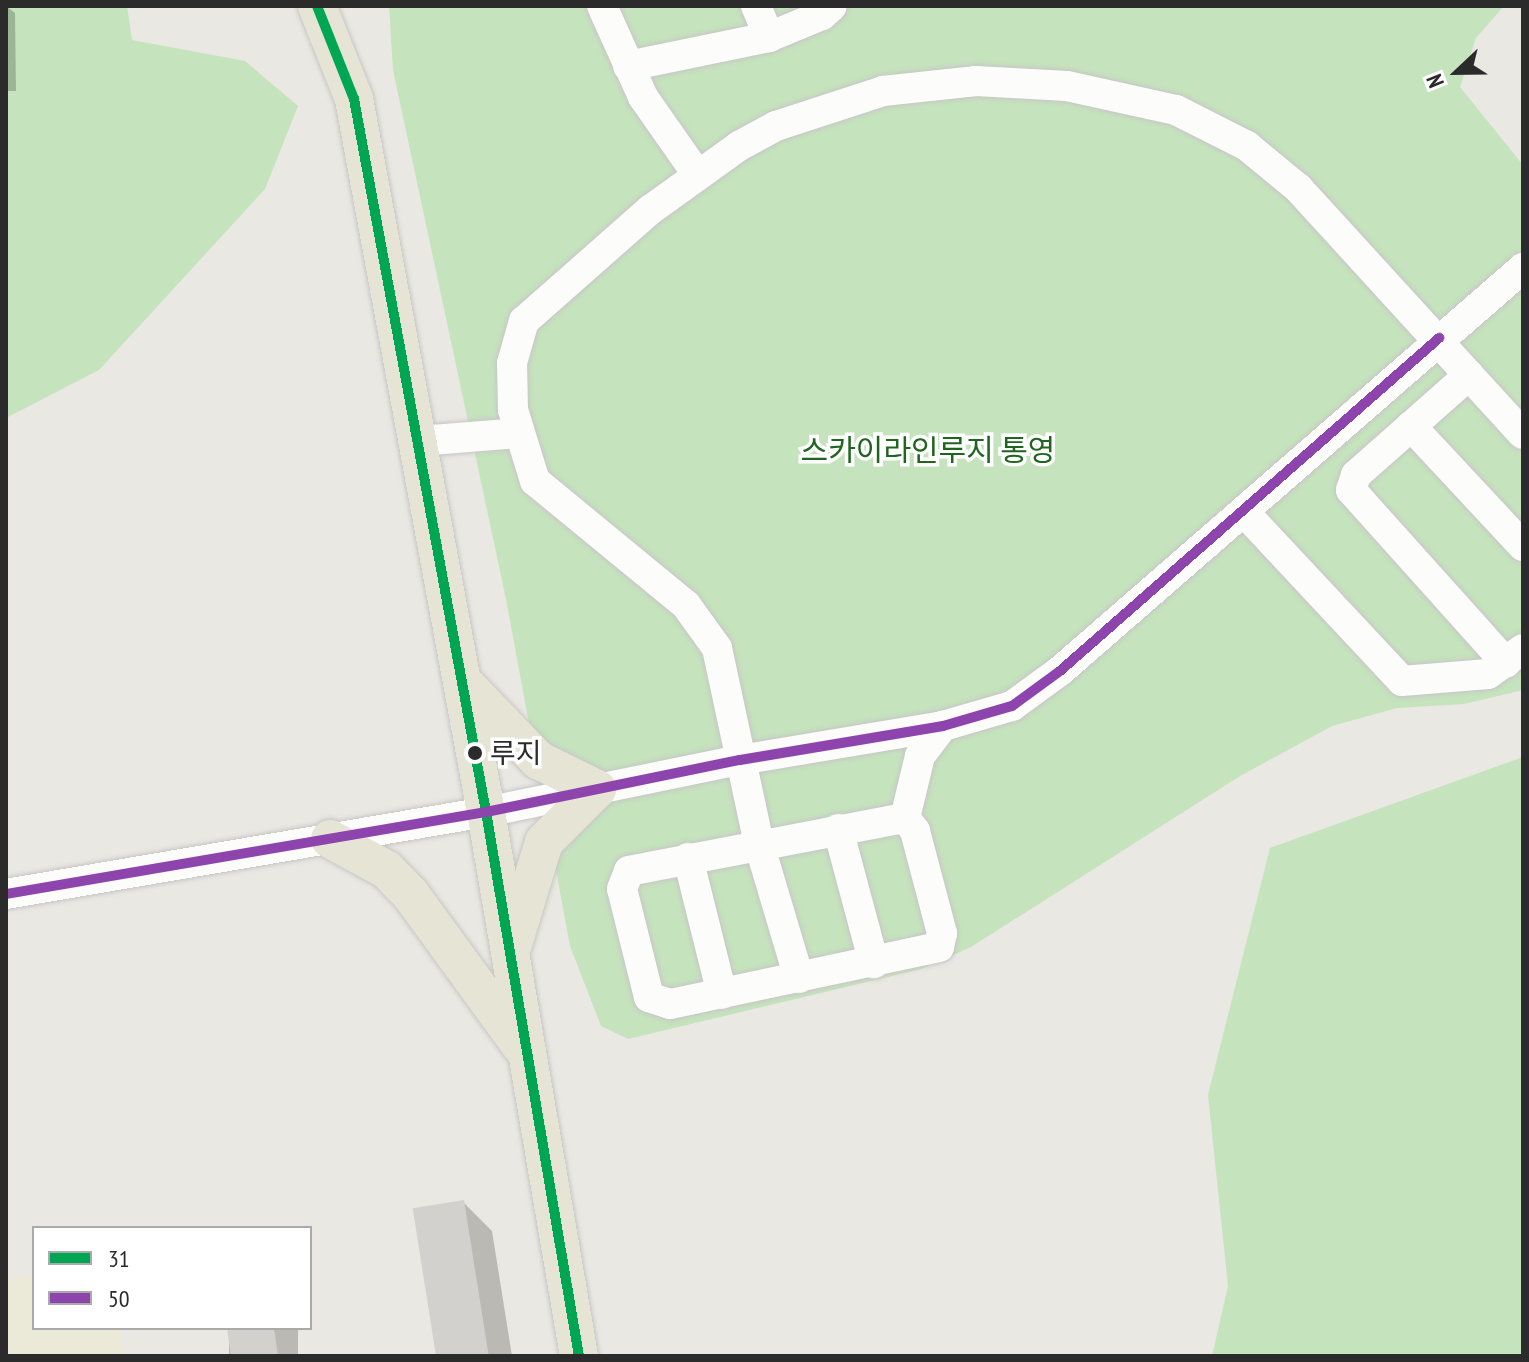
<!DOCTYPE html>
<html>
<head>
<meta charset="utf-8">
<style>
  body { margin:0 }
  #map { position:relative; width:1529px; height:1362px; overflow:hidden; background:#e9e8e2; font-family:"PT Sans Narrow","Noto Sans KR",sans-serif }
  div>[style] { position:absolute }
  .education>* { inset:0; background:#ebe9d8 }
  .green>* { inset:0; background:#c5e3bd }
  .shadow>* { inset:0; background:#0003; transform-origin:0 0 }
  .building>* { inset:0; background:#d2d1cd; transform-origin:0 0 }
  .roads { filter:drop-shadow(0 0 2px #c7c6c6) drop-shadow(0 0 2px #c7c6c6) }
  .minor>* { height:30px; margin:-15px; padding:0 15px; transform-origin:15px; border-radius:15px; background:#fcfcfb }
  .major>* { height:38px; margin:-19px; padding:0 19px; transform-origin:19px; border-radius:19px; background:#e6e5d5 }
  .bus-1>* { height:10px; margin:-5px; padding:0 5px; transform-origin:5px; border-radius:5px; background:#00a651 }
  .bus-2>* { height:10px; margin:-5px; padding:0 5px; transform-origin:5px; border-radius:5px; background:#8e44ad }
  .dots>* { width:22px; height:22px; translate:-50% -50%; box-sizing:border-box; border:4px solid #fff; border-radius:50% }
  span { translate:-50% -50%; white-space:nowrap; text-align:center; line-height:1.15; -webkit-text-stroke:7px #fff; paint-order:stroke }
  .bus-label { font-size:28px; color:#2b2b2b }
  .left { translate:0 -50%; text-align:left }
  .park-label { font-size:30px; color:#20651f }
  .frame { position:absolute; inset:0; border:8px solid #2b2b2b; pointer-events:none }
  .legend { position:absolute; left:32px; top:1226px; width:280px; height:104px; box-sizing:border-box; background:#fff; border:2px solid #aaa; margin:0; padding:10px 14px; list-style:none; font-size:24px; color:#2b2b2b }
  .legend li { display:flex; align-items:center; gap:16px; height:40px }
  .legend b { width:40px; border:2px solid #aaa }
  .north { position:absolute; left:1417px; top:32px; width:80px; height:80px; -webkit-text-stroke:6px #fff; paint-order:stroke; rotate:248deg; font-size:22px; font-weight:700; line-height:32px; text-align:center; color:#2b2b2b }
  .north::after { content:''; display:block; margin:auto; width:28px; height:36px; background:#2b2b2b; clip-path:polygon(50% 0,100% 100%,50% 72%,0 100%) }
</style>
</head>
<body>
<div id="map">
  <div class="education">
    <div style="clip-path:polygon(34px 1274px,34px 1328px,120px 1328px,125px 1356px,6px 1356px,6px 1279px)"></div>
  </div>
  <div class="green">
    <div style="clip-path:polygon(6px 6px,127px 6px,132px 40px,245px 61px,298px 106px,265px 189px,99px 370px,6px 418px)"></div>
    <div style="clip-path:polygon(389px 6px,1504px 6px,1476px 38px,1460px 87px,1523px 165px,1523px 690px,1464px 704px,1397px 708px,1332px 726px,1240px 776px,971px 947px,921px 969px,628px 1039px,601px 1026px,570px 946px,506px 599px,393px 70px)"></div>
    <div style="clip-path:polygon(1523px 757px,1523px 1356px,1212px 1356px,1228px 1286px,1208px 1095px,1270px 848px)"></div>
  </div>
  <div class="shadow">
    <div style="clip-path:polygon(6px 6px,15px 13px,16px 91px,6px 91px)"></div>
    <div style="clip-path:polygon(463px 1202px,492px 1231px,512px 1356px,439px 1356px)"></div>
    <div style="left:229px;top:1328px;width:69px;height:28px"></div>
  </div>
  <div class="building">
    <div style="left:464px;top:1200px;width:158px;height:52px;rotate:81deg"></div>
    <div style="clip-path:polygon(227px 1328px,274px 1328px,278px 1356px,231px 1356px)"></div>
  </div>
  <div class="roads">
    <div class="minor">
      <div style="left:602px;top:6px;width:100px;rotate:65.7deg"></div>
      <div style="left:643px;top:97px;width:94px;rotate:55deg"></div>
      <div style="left:756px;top:6px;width:34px;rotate:67deg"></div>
      <div style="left:628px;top:66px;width:144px;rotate:-11.6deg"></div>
      <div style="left:769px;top:37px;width:57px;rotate:-22.5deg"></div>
      <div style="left:822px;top:15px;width:13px;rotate:-42deg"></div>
      <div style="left:1469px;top:375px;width:151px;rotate:138.5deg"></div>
      <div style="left:1356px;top:475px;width:16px;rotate:108deg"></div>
      <div style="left:1351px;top:490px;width:232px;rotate:48.1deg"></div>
      <div style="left:1411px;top:426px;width:164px;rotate:47deg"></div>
      <div style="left:418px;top:441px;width:101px;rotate:-4.5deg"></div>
      <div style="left:1244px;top:512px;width:231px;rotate:46.9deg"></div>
      <div style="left:1402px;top:681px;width:86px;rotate:-4.7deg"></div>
      <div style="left:1488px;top:674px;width:43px;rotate:-35.5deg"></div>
      <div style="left:905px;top:818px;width:16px;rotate:52deg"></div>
      <div style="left:915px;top:831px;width:106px;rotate:75.2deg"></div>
      <div style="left:942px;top:933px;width:14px;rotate:102deg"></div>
      <div style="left:939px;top:947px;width:275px;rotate:168deg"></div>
      <div style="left:670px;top:1004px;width:22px;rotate:-162deg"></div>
      <div style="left:649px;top:997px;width:111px;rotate:-104deg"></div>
      <div style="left:622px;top:889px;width:19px;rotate:-69deg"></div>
      <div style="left:629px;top:871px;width:281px;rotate:-10.9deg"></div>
      <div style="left:905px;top:818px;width:64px;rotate:-76.4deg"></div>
      <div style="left:920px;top:756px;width:38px;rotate:-53deg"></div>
      <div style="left:838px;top:829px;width:139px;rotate:75deg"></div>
      <div style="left:688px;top:858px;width:140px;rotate:76deg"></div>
      <div style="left:6px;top:894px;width:487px;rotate:-9.7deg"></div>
      <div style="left:486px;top:812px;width:259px;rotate:-11.6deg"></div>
      <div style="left:740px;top:760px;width:206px;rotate:-9.5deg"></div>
      <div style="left:943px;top:726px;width:72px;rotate:-16.2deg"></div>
      <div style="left:1012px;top:706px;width:59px;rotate:-36.1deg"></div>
      <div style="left:1060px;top:671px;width:614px;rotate:-41.04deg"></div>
      <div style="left:799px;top:978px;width:140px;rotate:-106.6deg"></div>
      <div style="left:759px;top:844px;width:200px;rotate:-102.1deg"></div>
      <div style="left:717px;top:648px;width:53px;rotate:-125.8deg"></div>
      <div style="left:686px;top:605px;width:195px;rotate:-140.6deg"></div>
      <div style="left:535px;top:481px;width:74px;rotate:-107.2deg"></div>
      <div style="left:513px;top:410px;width:47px;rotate:-91.2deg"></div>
      <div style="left:512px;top:363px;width:44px;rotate:-74.1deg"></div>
      <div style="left:524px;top:321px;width:168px;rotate:-41.4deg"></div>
      <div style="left:650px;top:210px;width:110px;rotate:-35.7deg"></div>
      <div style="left:739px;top:146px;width:42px;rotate:-28.4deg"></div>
      <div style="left:776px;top:126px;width:113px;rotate:-18.1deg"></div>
      <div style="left:883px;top:91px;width:94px;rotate:-6.1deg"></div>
      <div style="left:976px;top:81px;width:91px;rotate:3.1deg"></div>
      <div style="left:1067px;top:86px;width:112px;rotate:12.4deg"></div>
      <div style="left:1176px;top:110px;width:80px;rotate:26.9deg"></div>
      <div style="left:1247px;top:146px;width:66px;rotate:39.5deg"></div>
      <div style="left:1298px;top:188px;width:333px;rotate:47.6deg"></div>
    </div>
    <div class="major">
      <div style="left:317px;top:6px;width:100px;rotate:68.3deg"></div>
      <div style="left:354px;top:99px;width:725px;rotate:79.51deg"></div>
      <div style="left:486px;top:812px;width:552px;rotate:80.3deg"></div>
      <div style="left:462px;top:681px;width:110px;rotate:46.1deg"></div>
      <div style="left:538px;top:760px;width:66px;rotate:26.2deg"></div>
      <div style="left:597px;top:789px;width:75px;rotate:135deg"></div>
      <div style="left:544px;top:842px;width:107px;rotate:106.9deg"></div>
      <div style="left:330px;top:839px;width:65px;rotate:28.5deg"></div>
      <div style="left:387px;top:870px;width:35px;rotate:46deg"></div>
      <div style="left:411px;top:895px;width:187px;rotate:53.9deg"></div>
    </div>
  </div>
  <div class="bus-1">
    <div style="left:317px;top:6px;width:100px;rotate:68.3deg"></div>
    <div style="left:354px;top:99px;width:725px;rotate:79.51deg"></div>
    <div style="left:486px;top:812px;width:552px;rotate:80.3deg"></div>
  </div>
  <div class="bus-2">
    <div style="left:6px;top:894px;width:487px;rotate:-9.7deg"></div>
    <div style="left:486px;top:812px;width:259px;rotate:-11.6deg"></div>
    <div style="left:740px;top:760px;width:206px;rotate:-9.5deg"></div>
    <div style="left:943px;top:726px;width:72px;rotate:-16.2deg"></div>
    <div style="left:1012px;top:706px;width:59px;rotate:-36.1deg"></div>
    <div style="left:1060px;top:671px;width:505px;rotate:-41.3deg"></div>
  </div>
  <div class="dots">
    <div style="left:475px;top:753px;background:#2b2b2b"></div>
  </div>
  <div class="bus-label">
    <span class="left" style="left:490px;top:753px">루지</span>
  </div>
  <div class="park-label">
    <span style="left:928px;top:450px">스카이라인루지 통영</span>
  </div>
  <div class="frame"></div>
  <ul class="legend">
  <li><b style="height:10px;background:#00a651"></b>31</li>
  <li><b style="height:10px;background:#8e44ad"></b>50</li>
  </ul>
  <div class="north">N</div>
</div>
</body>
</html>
